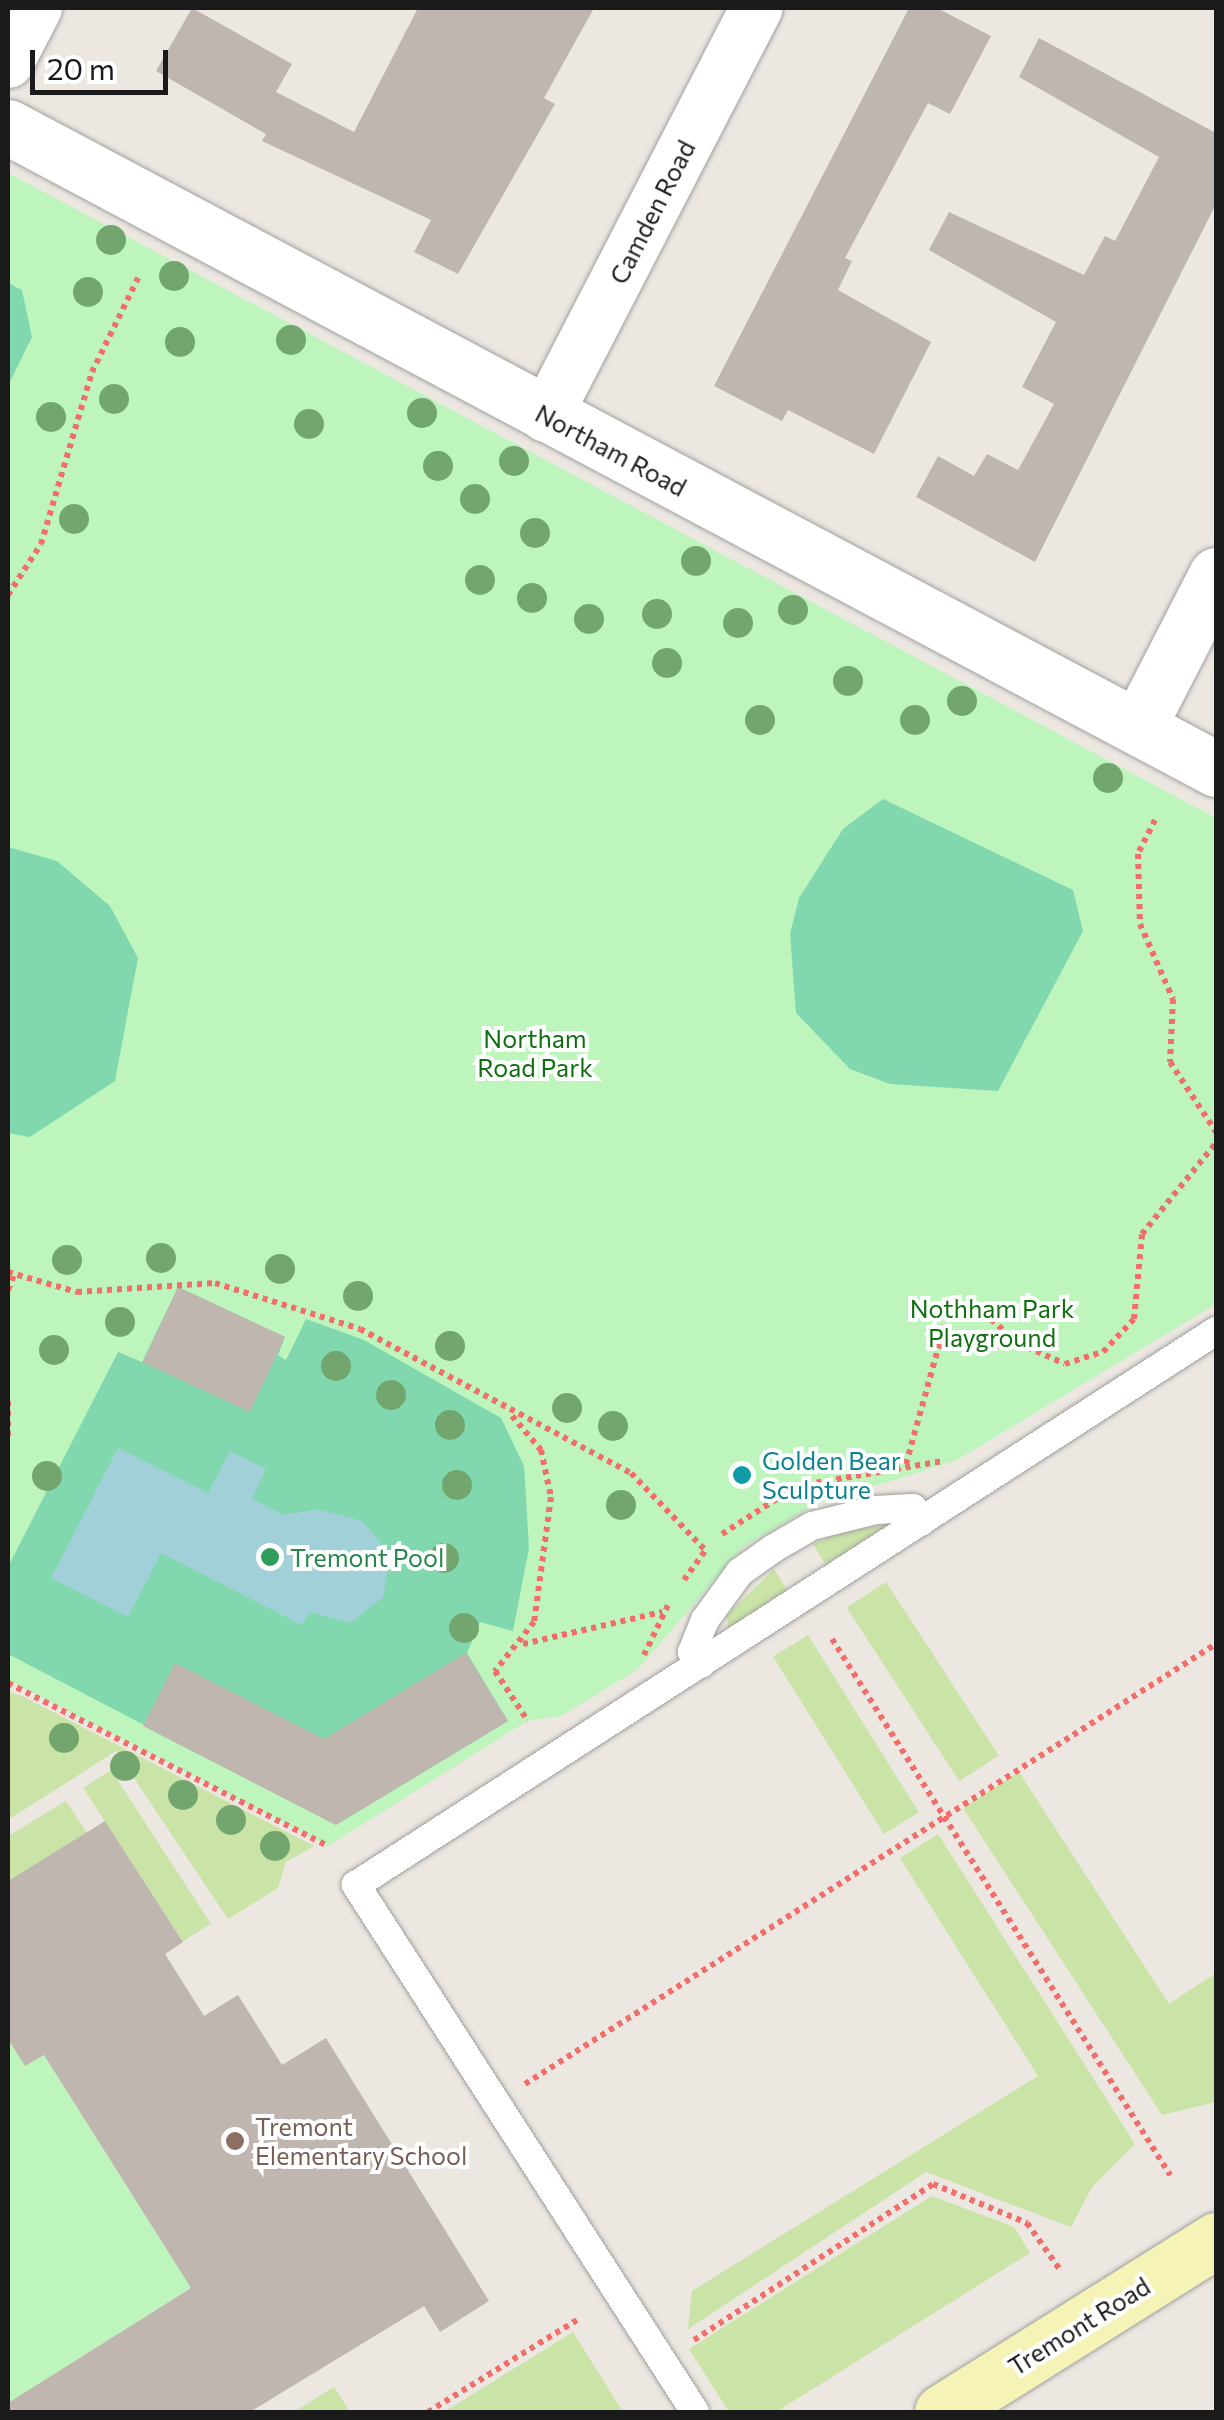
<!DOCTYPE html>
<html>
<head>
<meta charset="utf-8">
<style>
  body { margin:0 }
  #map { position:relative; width:1224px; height:2420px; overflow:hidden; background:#ece7e0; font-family:Commissioner,sans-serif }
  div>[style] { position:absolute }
  .grass>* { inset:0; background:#cae4a7; transform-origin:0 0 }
  .park>* { inset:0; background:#bdf5bd }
  .pitch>* { inset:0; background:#81d8af }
  .water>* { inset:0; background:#a2d0d8 }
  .building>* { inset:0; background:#c0b6b0; transform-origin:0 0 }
  .path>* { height:6px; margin-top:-3px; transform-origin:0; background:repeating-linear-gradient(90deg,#f26e6b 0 5px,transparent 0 10px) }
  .roads { filter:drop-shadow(0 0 2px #a1a1a1) drop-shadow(0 0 2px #a1a1a1) }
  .service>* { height:28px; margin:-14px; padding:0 14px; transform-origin:14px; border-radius:14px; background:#fff }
  .minor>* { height:52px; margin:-26px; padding:0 26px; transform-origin:26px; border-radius:26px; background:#fff }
  .tertiary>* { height:55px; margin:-27.5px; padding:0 27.5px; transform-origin:27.5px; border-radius:27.5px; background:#fff }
  .secondary>* { height:55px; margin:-27.5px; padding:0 27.5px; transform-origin:27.5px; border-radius:27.5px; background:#f5f3b5 }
  .trees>* { width:30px; height:30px; margin:-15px; border-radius:50%; background:#73a66e }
  .dots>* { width:28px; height:28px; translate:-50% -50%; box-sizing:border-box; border:5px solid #fff; border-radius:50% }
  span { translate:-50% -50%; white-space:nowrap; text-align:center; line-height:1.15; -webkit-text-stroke:8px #fff; paint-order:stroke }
  .street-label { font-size:25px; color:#1a1a1a }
  .park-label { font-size:25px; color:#107011 }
  .culture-label { font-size:25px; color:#0d838f }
  .left { translate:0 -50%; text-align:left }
  .leisure-label { font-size:25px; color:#27864d }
  .education-label { font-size:25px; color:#785e54 }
  .frame { position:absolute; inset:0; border:10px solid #1a1a1a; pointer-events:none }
  .scale { position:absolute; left:30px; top:50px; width:138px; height:45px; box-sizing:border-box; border:5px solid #1a1a1a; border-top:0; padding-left:12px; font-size:30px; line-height:35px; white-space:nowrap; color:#1a1a1a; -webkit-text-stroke:8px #fff; paint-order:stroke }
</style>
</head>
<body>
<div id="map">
  <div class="grass">
    <div style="clip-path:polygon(887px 1525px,826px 1565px,813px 1544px,841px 1532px)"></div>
    <div style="clip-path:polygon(774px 1569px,787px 1590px,728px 1629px,727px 1615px)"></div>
    <div style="left:886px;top:1582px;width:207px;height:47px;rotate:57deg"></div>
    <div style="left:808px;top:1635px;width:209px;height:41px;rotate:58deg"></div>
    <div style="clip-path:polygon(8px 1691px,24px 1697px,314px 1846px,286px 1862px,278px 1888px,228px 1919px,116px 1751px,8px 1820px)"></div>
    <div style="left:111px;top:1770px;width:183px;height:33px;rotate:57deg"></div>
    <div style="clip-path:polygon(1019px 1772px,1169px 2004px,1216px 1973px,1216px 2102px,1162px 2115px,963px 1808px)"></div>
    <div style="clip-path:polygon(66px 1801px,87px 1833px,8px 1881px,8px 1836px)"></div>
    <div style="clip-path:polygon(938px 1834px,1135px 2144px,1092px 2187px,1071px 2227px,926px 2172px,688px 2329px,692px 2291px,1038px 2076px,900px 1858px)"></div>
    <div style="clip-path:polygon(932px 2196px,1014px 2227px,1030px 2253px,776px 2412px,729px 2412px,689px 2349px)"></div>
    <div style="clip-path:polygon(573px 2332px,623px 2412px,444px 2412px)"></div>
    <div style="clip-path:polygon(334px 2387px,350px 2412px,294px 2412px)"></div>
  </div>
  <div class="park">
    <div style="clip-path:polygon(8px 173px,1216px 818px,1216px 1304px,957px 1460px,815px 1505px,744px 1546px,638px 1669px,561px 1716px,527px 1721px,328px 1846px,8px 1680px)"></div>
    <div style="clip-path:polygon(8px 2039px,25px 2066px,44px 2055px,172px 2258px,208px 2277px,8px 2403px)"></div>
  </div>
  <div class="pitch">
    <div style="clip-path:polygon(8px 283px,22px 290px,32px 337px,8px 386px)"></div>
    <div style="clip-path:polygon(883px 799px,1073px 890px,1083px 931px,998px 1091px,890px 1084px,850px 1069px,796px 1013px,790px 934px,799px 898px,843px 829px)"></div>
    <div style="clip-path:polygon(8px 847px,57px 861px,110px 906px,138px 958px,115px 1081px,30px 1137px,8px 1133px)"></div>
    <div style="clip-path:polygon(178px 1287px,285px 1337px,278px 1355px,286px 1360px,306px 1319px,364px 1340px,501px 1418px,524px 1466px,529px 1548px,513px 1631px,480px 1622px,467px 1653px,508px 1721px,336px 1825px,8px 1654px,8px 1567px,118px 1352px,142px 1362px)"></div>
  </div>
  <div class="water">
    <div style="clip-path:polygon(118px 1448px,208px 1493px,230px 1451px,266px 1469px,252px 1499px,284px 1515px,318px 1509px,362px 1521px,390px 1554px,383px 1597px,350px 1623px,310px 1612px,302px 1625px,161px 1553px,128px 1617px,51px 1578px)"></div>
  </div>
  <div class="building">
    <div style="clip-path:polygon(192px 8px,292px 64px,276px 92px,354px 132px,418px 8px,594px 8px,544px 98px,555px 104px,458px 274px,414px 252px,431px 220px,262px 141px,266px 134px,156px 71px)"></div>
    <div style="clip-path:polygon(909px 8px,937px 8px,991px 36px,950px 114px,928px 103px,845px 258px,852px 261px,838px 290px,931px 342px,874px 454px,788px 410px,782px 421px,714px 386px)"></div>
    <div style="clip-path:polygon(1039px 38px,1216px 133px,1216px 204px,1035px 562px,916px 497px,938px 456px,974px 476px,987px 454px,1018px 470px,1054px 404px,1022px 387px,1056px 322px,929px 250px,949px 212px,1084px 275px,1105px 236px,1115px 241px,1159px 157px,1019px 77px)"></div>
    <div style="left:178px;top:1287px;width:118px;height:83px;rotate:25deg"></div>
    <div style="clip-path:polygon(466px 1653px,508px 1721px,336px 1825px,143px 1726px,175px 1663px,324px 1739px)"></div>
    <div style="clip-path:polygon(105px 1821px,183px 1942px,165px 1954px,204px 2016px,238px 1995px,282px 2065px,326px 2038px,489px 2301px,440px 2332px,424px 2306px,250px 2412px,8px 2412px,8px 2403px,191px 2288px,44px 2055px,25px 2066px,8px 2039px,8px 1881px)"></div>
  </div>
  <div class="path">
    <div style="left:8px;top:595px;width:61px;rotate:-57.1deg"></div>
    <div style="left:41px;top:544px;width:179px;rotate:-73.5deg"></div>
    <div style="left:92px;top:372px;width:105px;rotate:-63.9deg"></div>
    <div style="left:1155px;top:820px;width:38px;rotate:117deg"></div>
    <div style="left:1138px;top:854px;width:70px;rotate:88.4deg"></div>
    <div style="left:1140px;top:924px;width:82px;rotate:66.3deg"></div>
    <div style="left:1173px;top:999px;width:63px;rotate:92.7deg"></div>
    <div style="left:1170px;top:1062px;width:84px;rotate:56.7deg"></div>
    <div style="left:8px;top:1272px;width:72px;rotate:16.2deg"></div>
    <div style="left:77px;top:1292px;width:138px;rotate:-3.7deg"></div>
    <div style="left:215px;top:1283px;width:152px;rotate:17.6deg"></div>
    <div style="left:360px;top:1329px;width:307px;rotate:28deg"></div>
    <div style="left:631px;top:1473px;width:107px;rotate:46.1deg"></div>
    <div style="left:8px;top:1290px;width:16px;rotate:-68deg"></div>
    <div style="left:8px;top:1401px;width:39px;rotate:90deg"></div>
    <div style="left:512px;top:1416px;width:45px;rotate:49.5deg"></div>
    <div style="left:541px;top:1450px;width:48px;rotate:78deg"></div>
    <div style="left:551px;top:1497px;width:126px;rotate:97.7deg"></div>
    <div style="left:534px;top:1622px;width:63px;rotate:128.5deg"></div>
    <div style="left:495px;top:1671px;width:60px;rotate:56.6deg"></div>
    <div style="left:906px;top:1464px;width:161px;rotate:-74.5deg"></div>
    <div style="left:949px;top:1309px;width:27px;rotate:-6deg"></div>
    <div style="left:976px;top:1306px;width:56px;rotate:41.4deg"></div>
    <div style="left:1018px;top:1343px;width:51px;rotate:24.1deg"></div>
    <div style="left:1065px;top:1364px;width:40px;rotate:-18deg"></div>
    <div style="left:1103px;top:1352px;width:45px;rotate:-46.8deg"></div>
    <div style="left:1134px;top:1319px;width:85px;rotate:-84.6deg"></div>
    <div style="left:1142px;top:1234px;width:117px;rotate:-50.9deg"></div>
    <div style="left:722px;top:1534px;width:89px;rotate:-32.6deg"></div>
    <div style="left:797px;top:1486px;width:148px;rotate:-9.7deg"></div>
    <div style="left:684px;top:1580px;width:37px;rotate:-54deg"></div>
    <div style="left:832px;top:1639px;width:634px;rotate:57.76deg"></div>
    <div style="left:523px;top:1644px;width:143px;rotate:-13deg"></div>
    <div style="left:644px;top:1655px;width:58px;rotate:-64.3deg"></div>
    <div style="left:8px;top:1683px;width:359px;rotate:27deg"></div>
    <div style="left:525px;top:2084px;width:819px;rotate:-32.49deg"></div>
    <div style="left:694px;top:2340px;width:285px;rotate:-33.1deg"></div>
    <div style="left:933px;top:2184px;width:102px;rotate:22.5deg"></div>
    <div style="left:1027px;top:2223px;width:59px;rotate:54.7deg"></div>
    <div style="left:428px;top:2412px;width:175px;rotate:-31.7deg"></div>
  </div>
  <div class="roads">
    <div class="service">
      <div style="left:701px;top:1664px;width:15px;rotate:-127deg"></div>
      <div style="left:692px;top:1652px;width:35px;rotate:-68deg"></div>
      <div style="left:705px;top:1620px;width:59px;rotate:-53.9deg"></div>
      <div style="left:740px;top:1572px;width:42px;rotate:-35.2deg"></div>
      <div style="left:774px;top:1548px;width:44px;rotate:-30.1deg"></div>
      <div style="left:812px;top:1526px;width:66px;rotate:-14deg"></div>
      <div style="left:876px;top:1510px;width:37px;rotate:-3deg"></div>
      <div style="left:913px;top:1508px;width:16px;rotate:60deg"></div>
      <div style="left:695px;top:2412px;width:627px;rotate:-122.75deg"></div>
      <div style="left:356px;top:1885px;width:1023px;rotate:-32.79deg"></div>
    </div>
    <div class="minor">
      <div style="left:8px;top:62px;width:61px;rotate:-62.6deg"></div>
      <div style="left:546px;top:416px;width:459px;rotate:-62.7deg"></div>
    </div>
    <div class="tertiary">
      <div style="left:8px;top:127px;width:1368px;rotate:27.99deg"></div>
      <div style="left:1138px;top:727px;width:171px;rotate:-62.8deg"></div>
    </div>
    <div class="secondary">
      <div style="left:942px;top:2412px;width:324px;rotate:-32.1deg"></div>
    </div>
  </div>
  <div class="trees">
    <div style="left:111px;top:240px"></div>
    <div style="left:174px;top:276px"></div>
    <div style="left:88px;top:292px"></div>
    <div style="left:291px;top:340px"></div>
    <div style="left:180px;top:342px"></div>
    <div style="left:114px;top:399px"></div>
    <div style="left:422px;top:413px"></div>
    <div style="left:51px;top:417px"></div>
    <div style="left:309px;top:424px"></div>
    <div style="left:514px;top:461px"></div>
    <div style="left:438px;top:466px"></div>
    <div style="left:475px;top:499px"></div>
    <div style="left:74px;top:519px"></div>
    <div style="left:535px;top:533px"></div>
    <div style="left:696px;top:561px"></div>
    <div style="left:480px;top:580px"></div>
    <div style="left:532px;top:598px"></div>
    <div style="left:793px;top:610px"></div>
    <div style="left:657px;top:614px"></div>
    <div style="left:589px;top:619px"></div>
    <div style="left:738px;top:623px"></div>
    <div style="left:667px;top:663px"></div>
    <div style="left:848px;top:681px"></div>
    <div style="left:962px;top:701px"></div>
    <div style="left:760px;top:720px"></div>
    <div style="left:915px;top:720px"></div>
    <div style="left:1108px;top:778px"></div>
    <div style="left:161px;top:1258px"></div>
    <div style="left:67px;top:1260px"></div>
    <div style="left:280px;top:1269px"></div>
    <div style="left:358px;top:1296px"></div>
    <div style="left:120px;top:1322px"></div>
    <div style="left:450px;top:1346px"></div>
    <div style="left:54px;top:1350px"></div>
    <div style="left:336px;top:1366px"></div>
    <div style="left:391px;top:1395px"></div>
    <div style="left:567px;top:1408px"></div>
    <div style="left:450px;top:1425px"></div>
    <div style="left:613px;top:1426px"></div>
    <div style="left:47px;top:1476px"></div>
    <div style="left:457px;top:1485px"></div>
    <div style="left:621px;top:1505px"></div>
    <div style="left:444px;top:1558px"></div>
    <div style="left:464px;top:1628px"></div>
    <div style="left:64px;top:1738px"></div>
    <div style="left:125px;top:1766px"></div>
    <div style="left:183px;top:1795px"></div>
    <div style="left:231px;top:1820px"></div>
    <div style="left:275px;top:1846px"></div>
  </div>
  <div class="dots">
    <div style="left:742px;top:1475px;background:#0f9aa8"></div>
    <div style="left:270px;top:1557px;background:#2e9e5b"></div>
    <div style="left:235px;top:2141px;background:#8d6e63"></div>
  </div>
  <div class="street-label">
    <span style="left:652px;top:212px;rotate:-63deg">Camden Road</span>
    <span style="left:611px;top:450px;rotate:28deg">Northam Road</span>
    <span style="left:1079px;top:2326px;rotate:-32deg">Tremont Road</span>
  </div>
  <div class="park-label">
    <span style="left:535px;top:1053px">Northam<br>Road Park</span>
    <span style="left:992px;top:1323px">Nothham Park<br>Playground</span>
  </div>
  <div class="culture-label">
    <span class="left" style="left:762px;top:1475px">Golden Bear<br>Sculpture</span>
  </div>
  <div class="leisure-label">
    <span class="left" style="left:290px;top:1557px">Tremont Pool</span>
  </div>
  <div class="education-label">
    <span class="left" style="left:255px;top:2141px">Tremont<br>Elementary School</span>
  </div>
  <div class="frame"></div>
  <div class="scale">20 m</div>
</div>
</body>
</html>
